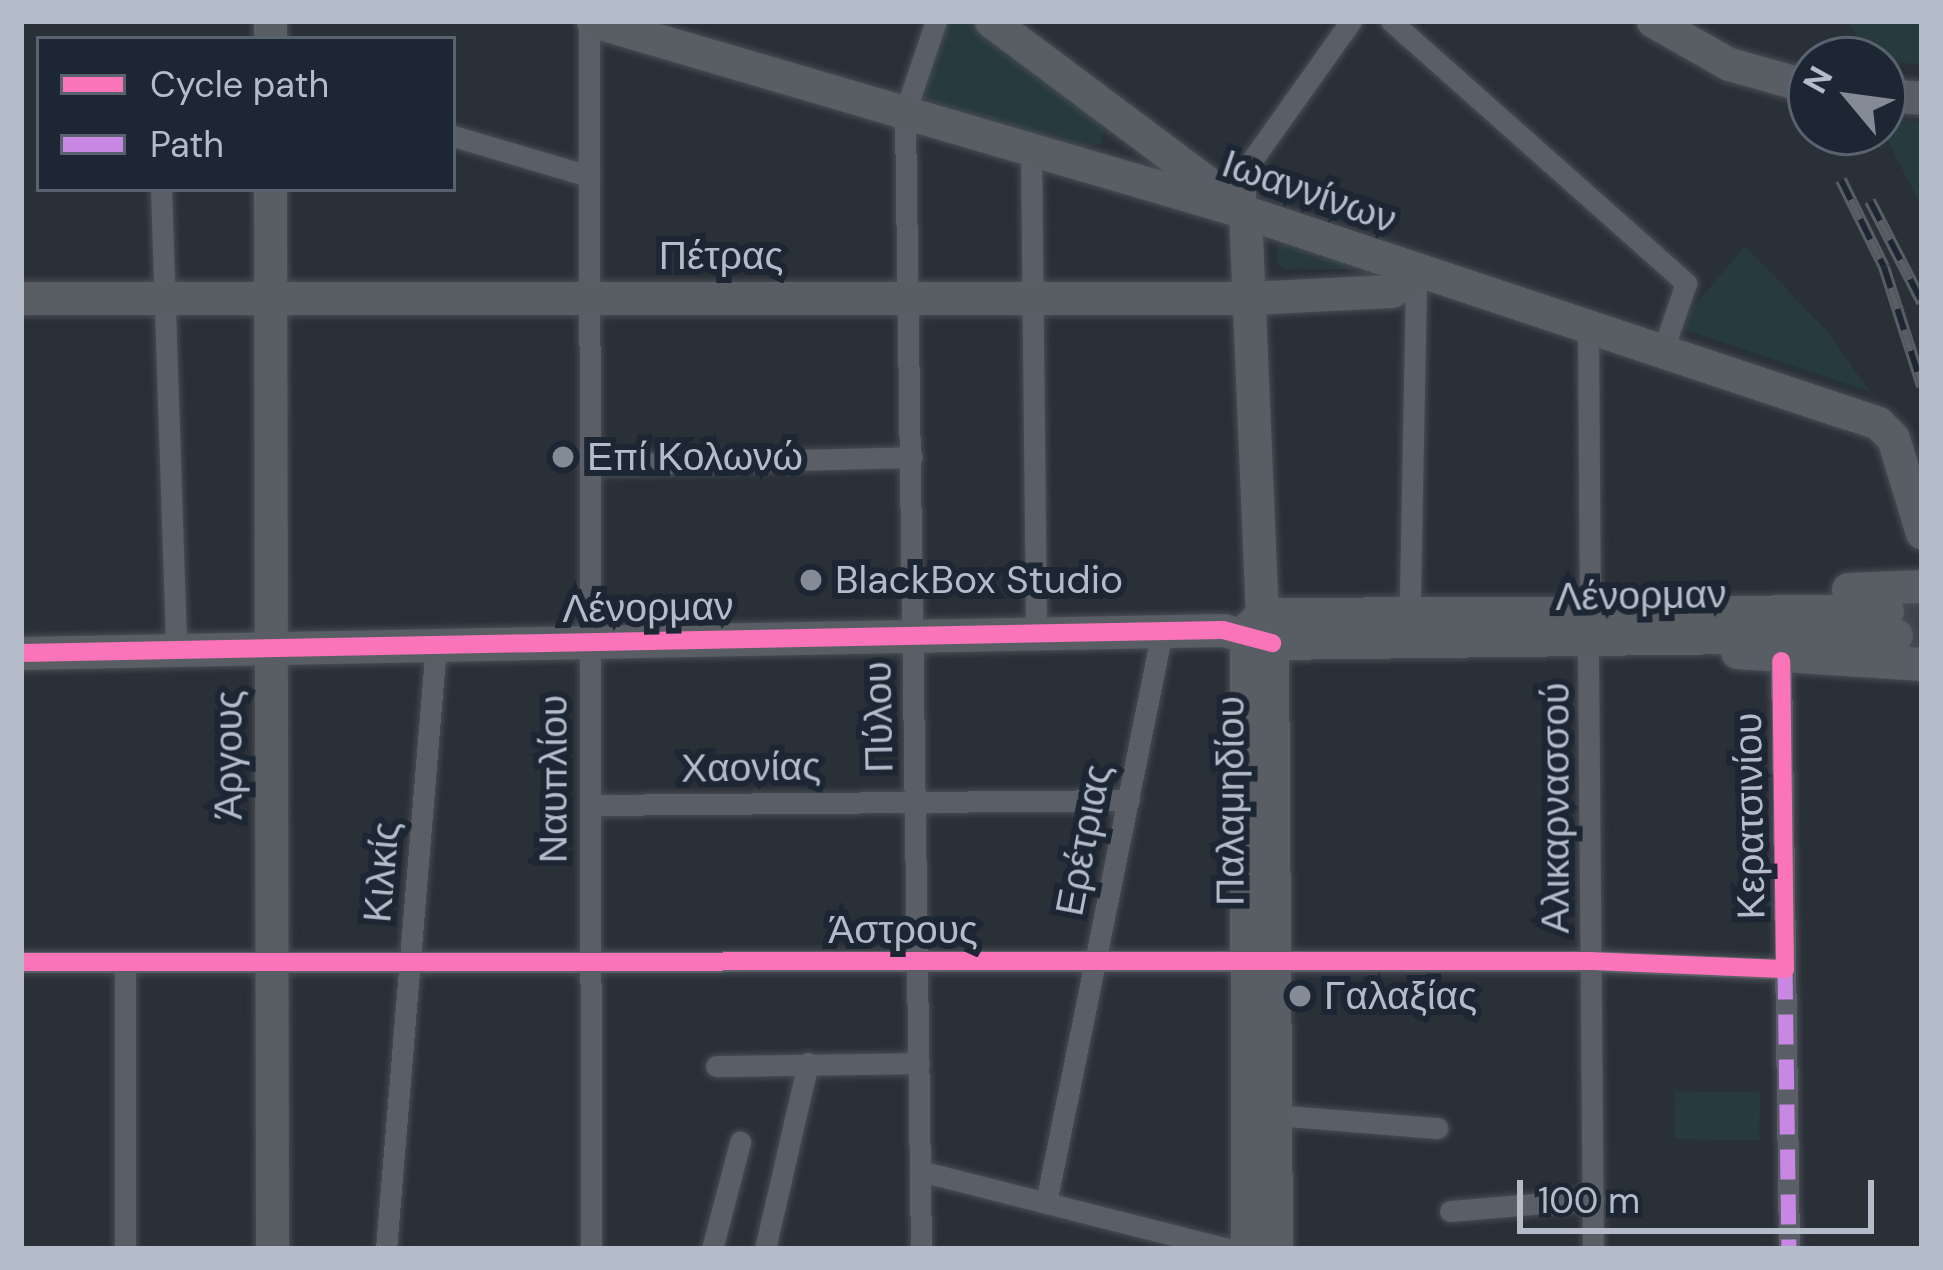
<!DOCTYPE html>
<html>
<head>
<meta charset="utf-8">
<style>
  body { margin:0 }
  #map { position:relative; width:1943px; height:1270px; overflow:hidden; background:#2a3038; font-family:"DM Sans",sans-serif }
  div>[style] { position:absolute }
  .green>* { inset:0; background:#273a3e; transform-origin:0 0 }
  .secondary-tunnel>* { height:33px; margin-top:-16.5px; transform-origin:0; background:repeating-linear-gradient(90deg,#3f454e 0 33px,transparent 0 49px) }
  .roads { filter:drop-shadow(0 0 3px #484c53) drop-shadow(0 0 3px #484c53) }
  .street>* { height:21px; margin:-10.5px; padding:0 10.5px; transform-origin:10.5px; border-radius:10.5px; background:#5a5e66 }
  .secondary>* { height:33px; margin:-16.5px; padding:0 16.5px; transform-origin:16.5px; border-radius:16.5px; background:#595d64 }
  .rail>* { height:12px; margin-top:-6px; transform-origin:0; background:repeating-linear-gradient(90deg,#1d2633 0 22px,#595d64 0 44px); box-sizing:border-box; border-block:3px solid #595d64 }
  .quiet>* { height:15px; margin-top:-7.5px; transform-origin:0; background:repeating-linear-gradient(90deg,#c787e3 0 30px,transparent 0 45px) }
  .cycleway>* { height:18px; margin:-9px; padding:0 9px; transform-origin:9px; border-radius:9px; background:#fb73b8 }
  .dots>* { width:33px; height:33px; translate:-50% -50%; box-sizing:border-box; border:6px solid #1d2633; border-radius:50% }
  span { translate:-50% -50%; white-space:nowrap; text-align:center; line-height:1.15; -webkit-text-stroke:12px #1d2633; paint-order:stroke }
  .street-label { font-size:39px; color:#b4bcc9 }
  .poi-label { font-size:39px; color:#b4bcc9 }
  .left { translate:0 -50%; text-align:left }
  .frame { position:absolute; inset:0; border:24px solid #b4bcc9; pointer-events:none }
  .legend { position:absolute; left:36px; top:36px; width:420px; height:156px; box-sizing:border-box; background:#1d2633; border:3px solid #59626f; margin:0; padding:15px 21px; list-style:none; font-size:36px; color:#b4bcc9 }
  .legend li { display:flex; align-items:center; gap:24px; height:60px }
  .legend b { width:60px; border:3px solid #59626f }
  .north { position:absolute; left:1787px; top:36px; width:120px; height:120px; box-sizing:border-box; background:#1d2633; border:3px solid #59626f; border-radius:50%; rotate:299deg; font-size:33px; font-weight:700; line-height:48px; text-align:center; color:#b4bcc9 }
  .north::after { content:''; display:block; margin:auto; width:42px; height:54px; background:#848b96; clip-path:polygon(50% 0,100% 100%,50% 72%,0 100%) }
  .scale { position:absolute; left:1517px; top:1180px; width:357px; height:54px; box-sizing:border-box; border:6px solid #b4bcc9; border-top:0; padding-left:15px; font-size:36px; line-height:42px; white-space:nowrap; color:#b4bcc9; -webkit-text-stroke:9px #1d2633; paint-order:stroke }
</style>
</head>
<body>
<div id="map">
  <div class="green">
    <div style="clip-path:polygon(947px 21px,970px 21px,1105px 120px,1102px 143px,1085px 147px,918px 101px)"></div>
    <div style="clip-path:polygon(1847px 21px,1922px 21px,1922px 65px,1874px 60px)"></div>
    <div style="clip-path:polygon(1883px 118px,1922px 122px,1922px 207px,1883px 132px)"></div>
    <div style="clip-path:polygon(1284px 243px,1358px 267px,1357px 269px,1285px 269px,1277px 263px,1277px 245px)"></div>
    <div style="clip-path:polygon(1745px 246px,1828px 332px,1870px 392px,1685px 330px,1694px 306px)"></div>
    <div style="left:1675px;top:1091px;width:85px;height:48px;rotate:1deg"></div>
  </div>
  <div class="secondary-tunnel">
    <div style="left:1887px;top:611px;width:35px"></div>
    <div style="left:1896px;top:635px;width:26px"></div>
  </div>
  <div class="roads">
    <div class="street">
      <div style="left:589px;top:21px;width:1228px;rotate:89.91deg"></div>
      <div style="left:1391px;top:21px;width:395px;rotate:41.6deg"></div>
      <div style="left:1686px;top:283px;width:77px;rotate:108.9deg"></div>
      <div style="left:453px;top:136px;width:142px;rotate:16.4deg"></div>
      <div style="left:1031px;top:149px;width:485px;rotate:89.4deg"></div>
      <div style="left:161px;top:189px;width:461px;rotate:88.1deg"></div>
      <div style="left:1245px;top:212px;width:42px;rotate:-90deg"></div>
      <div style="left:1245px;top:170px;width:183px;rotate:-54.6deg"></div>
      <div style="left:1588px;top:329px;width:263px;rotate:89.6deg"></div>
      <div style="left:590px;top:465px;width:322px;rotate:-1.4deg"></div>
      <div style="left:1410px;top:595px;width:321px;rotate:-88.9deg"></div>
      <div style="left:1588px;top:654px;width:595px;rotate:89.52deg"></div>
      <div style="left:1781px;top:661px;width:588px;rotate:89.22deg"></div>
      <div style="left:590px;top:805px;width:539px;rotate:-0.53deg"></div>
      <div style="left:21px;top:962px;width:1570px;rotate:-0.04deg"></div>
      <div style="left:1591px;top:961px;width:194px;rotate:2.4deg"></div>
      <div style="left:716px;top:1066px;width:203px;rotate:-0.8deg"></div>
      <div style="left:1275px;top:1115px;width:163px;rotate:4.6deg"></div>
      <div style="left:920px;top:1171px;width:319px;rotate:14.2deg"></div>
      <div style="left:1046px;top:1203px;width:583px;rotate:-78.52deg"></div>
      <div style="left:1450px;top:1211px;width:144px;rotate:-4.8deg"></div>
      <div style="left:125px;top:1249px;width:287px;rotate:-90deg"></div>
      <div style="left:386px;top:1249px;width:606px;rotate:-85.27deg"></div>
      <div style="left:712px;top:1249px;width:111px;rotate:-75.3deg"></div>
      <div style="left:765px;top:1249px;width:191px;rotate:-77deg"></div>
      <div style="left:921px;top:1249px;width:1137px;rotate:-90.81deg"></div>
      <div style="left:905px;top:112px;width:96px;rotate:-71.2deg"></div>
    </div>
    <div class="secondary">
      <div style="left:270px;top:21px;width:18px;rotate:90deg"></div>
      <div style="left:593px;top:21px;width:679px;rotate:16.33deg"></div>
      <div style="left:1245px;top:212px;width:667px;rotate:18.43deg"></div>
      <div style="left:1878px;top:423px;width:21px;rotate:45deg"></div>
      <div style="left:1893px;top:438px;width:99px;rotate:73deg"></div>
      <div style="left:991px;top:21px;width:299px;rotate:36.8deg"></div>
      <div style="left:1653px;top:21px;width:87px;rotate:29.5deg"></div>
      <div style="left:1729px;top:64px;width:85px;rotate:15.7deg"></div>
      <div style="left:1883px;top:95px;width:39px;rotate:4deg"></div>
      <div style="left:270px;top:189px;width:1060px;rotate:89.89deg"></div>
      <div style="left:1245px;top:212px;width:402px;rotate:87.6deg"></div>
      <div style="left:1262px;top:614px;width:31px;rotate:71deg"></div>
      <div style="left:1272px;top:643px;width:606px;rotate:89.62deg"></div>
      <div style="left:21px;top:298px;width:1228px"></div>
      <div style="left:1249px;top:298px;width:142px;rotate:-2.8deg"></div>
      <div style="left:1391px;top:291px;width:30px;rotate:-34deg"></div>
      <div style="left:1848px;top:589px;width:74px;rotate:-2.3deg"></div>
      <div style="left:1247px;top:629px;width:21px;rotate:-45deg"></div>
      <div style="left:1262px;top:614px;width:625px;rotate:-0.28deg"></div>
      <div style="left:1246px;top:630px;width:619px;rotate:89.91deg"></div>
      <div style="left:1737px;top:652px;width:185px;rotate:3.7deg"></div>
      <div style="left:21px;top:653px;width:1202px;rotate:-1.1deg"></div>
      <div style="left:1223px;top:630px;width:51px;rotate:14.9deg"></div>
      <div style="left:1272px;top:643px;width:624px;rotate:-0.73deg"></div>
    </div>
  </div>
  <div class="rail">
    <div style="left:1841px;top:180px;width:97px;rotate:63.7deg"></div>
    <div style="left:1884px;top:267px;width:125px;rotate:72.3deg"></div>
    <div style="left:1870px;top:201px;width:114px;rotate:62.8deg"></div>
  </div>
  <div class="quiet">
    <div style="left:1785px;top:969px;width:280px;rotate:89.2deg"></div>
  </div>
  <div class="cycleway">
    <div style="left:21px;top:653px;width:1202px;rotate:-1.1deg"></div>
    <div style="left:1223px;top:630px;width:51px;rotate:14.9deg"></div>
    <div style="left:21px;top:962px;width:1570px;rotate:-0.04deg"></div>
    <div style="left:1591px;top:961px;width:194px;rotate:2.4deg"></div>
    <div style="left:1785px;top:969px;width:308px;rotate:-90.7deg"></div>
  </div>
  <div class="dots">
    <div style="left:563px;top:457px;background:#848b96"></div>
    <div style="left:811px;top:580px;background:#848b96"></div>
    <div style="left:1300px;top:996px;background:#848b96"></div>
  </div>
  <div class="street-label">
    <span style="left:1309px;top:192px;rotate:19deg">Ιωαννίνων</span>
    <span style="left:721px;top:256px">Πέτρας</span>
    <span style="left:1641px;top:596px;rotate:-1deg">Λένορμαν</span>
    <span style="left:648px;top:608px;rotate:-1deg">Λένορμαν</span>
    <span style="left:879px;top:717px;rotate:-91deg">Πύλου</span>
    <span style="left:229px;top:755px;rotate:-90deg">Άργους</span>
    <span style="left:751px;top:768px;rotate:-1deg">Χαονίας</span>
    <span style="left:554px;top:779px;rotate:-90deg">Ναυπλίου</span>
    <span style="left:1231px;top:801px;rotate:-90deg">Παλαμηδίου</span>
    <span style="left:1556px;top:808px;rotate:-90deg">Αλικαρνασσού</span>
    <span style="left:1750px;top:816px;rotate:-91deg">Κερατσινίου</span>
    <span style="left:1084px;top:840px;rotate:-79deg">Ερέτριας</span>
    <span style="left:382px;top:872px;rotate:-85deg">Κιλκίς</span>
    <span style="left:903px;top:930px">Άστρους</span>
  </div>
  <div class="poi-label">
    <span class="left" style="left:587px;top:457px">Επί Κολωνώ</span>
    <span class="left" style="left:835px;top:580px">BlackBox Studio</span>
    <span class="left" style="left:1324px;top:996px">Γαλαξίας</span>
  </div>
  <div class="frame"></div>
  <ul class="legend">
  <li><b style="height:15px;background:#fb73b8"></b>Cycle path</li>
  <li><b style="height:15px;background:#c787e3"></b>Path</li>
  </ul>
  <div class="north">N</div>
  <div class="scale">100 m</div>
</div>
</body>
</html>
